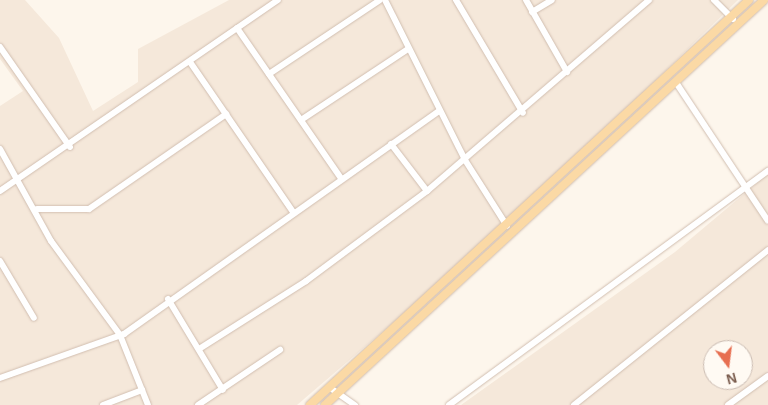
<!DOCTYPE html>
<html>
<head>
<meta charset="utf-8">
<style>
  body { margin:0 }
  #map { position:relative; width:768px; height:405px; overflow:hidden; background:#fdf6ec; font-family:Arial,sans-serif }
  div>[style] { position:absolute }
  .residential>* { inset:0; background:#f5e8da }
  .roads { filter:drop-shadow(0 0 1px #d1beb0) drop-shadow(0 0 1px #d1beb0) }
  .minor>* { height:6px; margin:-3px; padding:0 3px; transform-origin:3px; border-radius:3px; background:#fff }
  .major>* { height:8px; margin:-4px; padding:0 4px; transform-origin:4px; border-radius:4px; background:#fbd9a5 }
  span { translate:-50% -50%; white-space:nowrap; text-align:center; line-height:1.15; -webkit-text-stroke:4px #fffaf3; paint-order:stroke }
  .north { position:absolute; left:703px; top:340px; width:50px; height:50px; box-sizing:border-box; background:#fffaf3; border:1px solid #cabbb1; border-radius:50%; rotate:165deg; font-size:14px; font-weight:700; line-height:20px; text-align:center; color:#7a5c4d }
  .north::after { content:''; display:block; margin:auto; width:18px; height:22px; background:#e76f51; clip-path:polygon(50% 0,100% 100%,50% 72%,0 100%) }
</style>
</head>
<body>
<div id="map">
  <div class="residential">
    <div style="clip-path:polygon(0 0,25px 0,59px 38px,93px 111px,138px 82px,138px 49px,229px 0,738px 0,508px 224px,297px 405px,0 405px,0 106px,23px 91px,0 59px)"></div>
    <div style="clip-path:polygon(evenodd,768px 174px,768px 405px,461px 405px,675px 252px,768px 174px,713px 350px,743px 350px,743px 380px,713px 380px,713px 350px)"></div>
  </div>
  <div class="roads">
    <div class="minor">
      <div style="left:385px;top:0;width:179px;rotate:63.4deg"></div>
      <div style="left:465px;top:160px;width:78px;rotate:57.5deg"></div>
      <div style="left:456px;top:0;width:131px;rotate:59.3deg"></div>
      <div style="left:526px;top:0;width:83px;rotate:60.3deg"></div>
      <div style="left:714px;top:0;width:27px;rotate:45deg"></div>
      <div style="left:532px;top:12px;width:23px;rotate:-31deg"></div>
      <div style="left:237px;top:28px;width:183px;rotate:55.3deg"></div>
      <div style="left:0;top:47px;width:122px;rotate:55deg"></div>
      <div style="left:190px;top:62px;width:182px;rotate:55.5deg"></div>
      <div style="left:269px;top:74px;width:133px;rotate:-33.7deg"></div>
      <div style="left:677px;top:84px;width:164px;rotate:56.4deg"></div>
      <div style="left:301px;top:120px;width:128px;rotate:-33.6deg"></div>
      <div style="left:391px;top:144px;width:59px;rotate:52.5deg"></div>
      <div style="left:0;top:149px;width:105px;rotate:61deg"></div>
      <div style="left:51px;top:241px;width:117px;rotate:53.7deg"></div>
      <div style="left:120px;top:335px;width:75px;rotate:68.2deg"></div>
      <div style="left:0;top:191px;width:337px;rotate:-34.5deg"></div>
      <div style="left:37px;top:209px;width:52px"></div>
      <div style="left:89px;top:209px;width:167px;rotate:-34.7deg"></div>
      <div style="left:0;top:261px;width:66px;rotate:59.2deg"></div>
      <div style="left:168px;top:299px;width:106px;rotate:58.9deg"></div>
      <div style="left:199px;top:349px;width:127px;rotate:-32.4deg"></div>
      <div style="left:306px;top:281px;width:151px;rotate:-36.6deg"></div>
      <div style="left:427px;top:191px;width:293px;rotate:-40.7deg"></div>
      <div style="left:0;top:378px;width:132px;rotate:-19.5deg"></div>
      <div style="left:124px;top:334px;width:386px;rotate:-35.3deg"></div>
      <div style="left:329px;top:387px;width:32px;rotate:35deg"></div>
      <div style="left:103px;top:405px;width:42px;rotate:-21deg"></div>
      <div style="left:198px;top:405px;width:99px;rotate:-33.9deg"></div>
      <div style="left:449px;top:405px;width:396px;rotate:-36.3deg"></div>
      <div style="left:574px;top:405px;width:248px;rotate:-38.6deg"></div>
      <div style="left:728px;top:405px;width:49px;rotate:-35.9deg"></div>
    </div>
    <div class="major">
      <div style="left:310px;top:405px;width:597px;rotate:-42.69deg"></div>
      <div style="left:325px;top:405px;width:597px;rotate:-42.69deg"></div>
    </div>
  </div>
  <div class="north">N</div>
</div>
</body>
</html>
